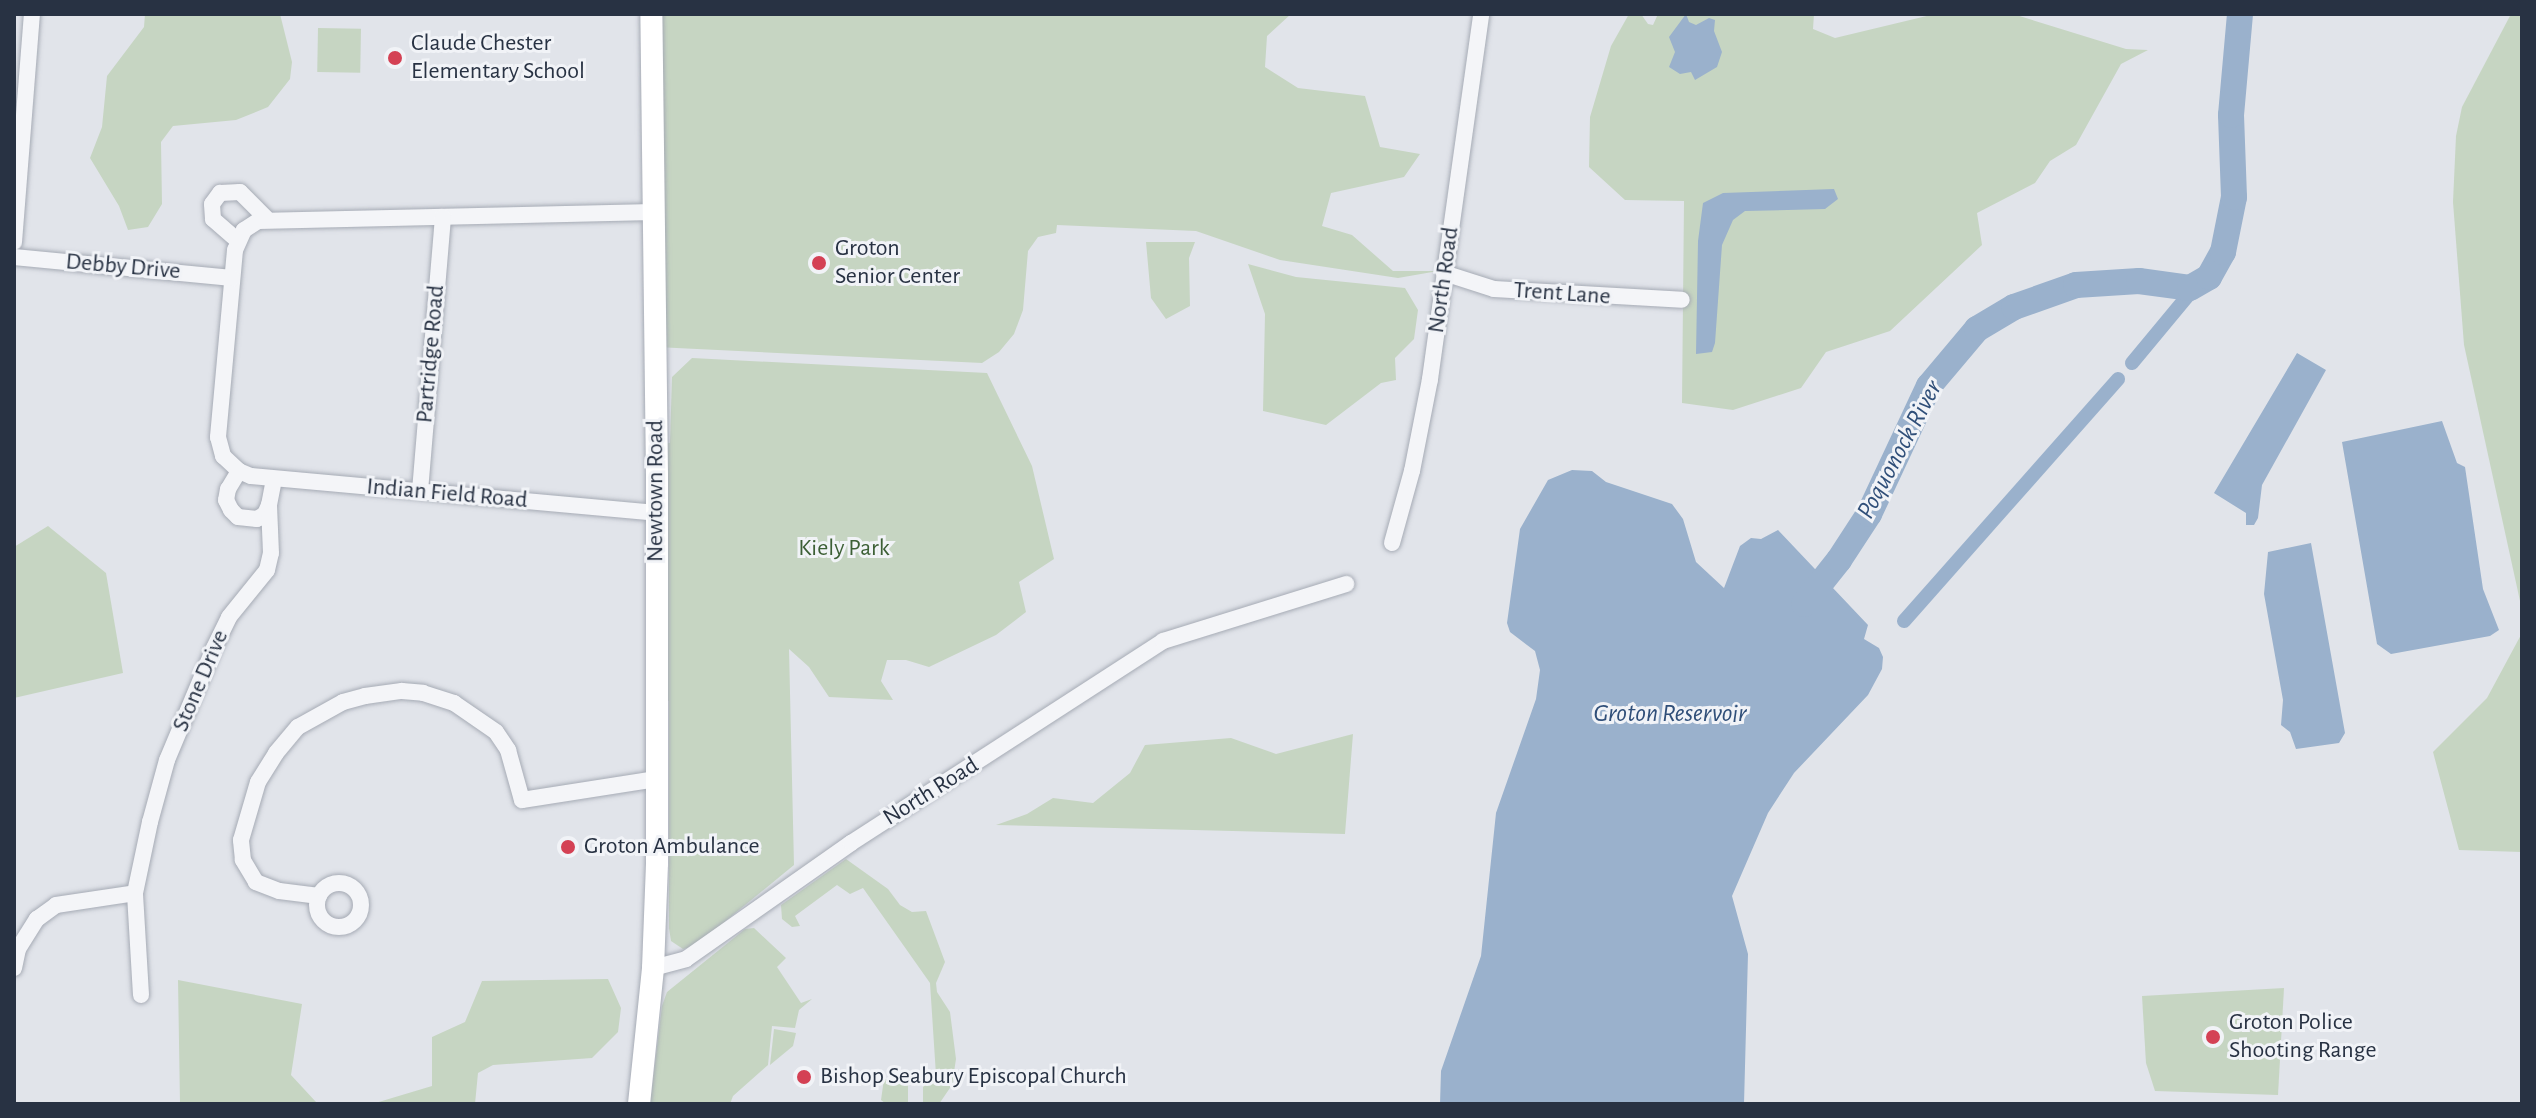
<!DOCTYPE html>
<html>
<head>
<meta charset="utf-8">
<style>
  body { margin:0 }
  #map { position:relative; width:2536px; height:1118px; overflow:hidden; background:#e1e4ea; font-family:"Alegreya Sans",sans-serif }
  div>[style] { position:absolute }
  .green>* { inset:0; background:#c6d5c2; transform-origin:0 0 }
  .water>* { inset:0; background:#9ab1cc }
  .canal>* { height:14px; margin:-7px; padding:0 7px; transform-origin:7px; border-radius:7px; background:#9ab1cc }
  .river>* { height:26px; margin:-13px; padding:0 13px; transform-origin:13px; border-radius:13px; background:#9ab1cc }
  .roads { filter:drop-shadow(0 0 2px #a6abb5) drop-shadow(0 0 2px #a6abb5) }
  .minor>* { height:16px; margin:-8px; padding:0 8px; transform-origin:8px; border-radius:8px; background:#f4f5f8 }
  .minor>.ring { margin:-8px; padding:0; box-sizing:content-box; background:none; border:16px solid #f4f5f8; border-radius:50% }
  .secondary>* { height:22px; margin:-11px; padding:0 11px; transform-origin:11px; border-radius:11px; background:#fff }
  .dots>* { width:22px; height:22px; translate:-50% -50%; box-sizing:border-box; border:4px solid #f1f3f7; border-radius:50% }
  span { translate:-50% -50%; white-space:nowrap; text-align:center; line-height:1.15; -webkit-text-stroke:6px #f1f3f7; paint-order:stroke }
  .poi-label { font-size:24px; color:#283243 }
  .left { translate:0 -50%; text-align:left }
  .street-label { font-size:24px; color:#283243 }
  .park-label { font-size:24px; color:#3c5f35 }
  .water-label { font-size:26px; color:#304f79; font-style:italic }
  .frame { position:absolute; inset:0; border:16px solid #283243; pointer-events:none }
</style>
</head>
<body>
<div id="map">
  <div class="green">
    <div style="clip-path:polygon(145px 14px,280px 14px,292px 62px,290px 79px,268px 107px,236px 120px,173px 126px,161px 142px,162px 204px,148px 227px,128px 230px,119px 206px,90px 158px,102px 127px,107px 76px,144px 27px)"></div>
    <div style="clip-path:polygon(651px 14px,1291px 14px,1267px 36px,1265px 67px,1298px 88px,1365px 96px,1380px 147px,1420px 154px,1404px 177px,1331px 193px,1322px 226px,1352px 235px,1393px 271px,1438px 271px,1398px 278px,1280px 260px,1196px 231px,1057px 225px,1056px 233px,1038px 237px,1028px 251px,1023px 310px,1014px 334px,999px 352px,982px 363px,656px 347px)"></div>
    <div style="clip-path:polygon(1629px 14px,1641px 14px,1648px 24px,1653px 25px,1658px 14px,1814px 14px,1813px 29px,1835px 38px,1935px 14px,2013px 14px,2126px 49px,2148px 50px,2121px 64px,2076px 145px,2050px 161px,2035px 183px,1977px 213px,1982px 245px,1890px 331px,1826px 352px,1801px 388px,1733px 410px,1682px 403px,1684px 201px,1625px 200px,1589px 167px,1590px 117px,1611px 46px)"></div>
    <div style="clip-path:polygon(2511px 14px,2522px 14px,2522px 610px,2464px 345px,2453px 202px,2456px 136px,2462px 107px)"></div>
    <div style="left:318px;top:28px;width:43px;height:44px;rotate:1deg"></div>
    <div style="clip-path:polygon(1146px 242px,1195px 242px,1189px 258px,1190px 306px,1166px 319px,1151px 298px)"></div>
    <div style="clip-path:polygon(1248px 264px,1296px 277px,1405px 288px,1418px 310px,1414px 339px,1395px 358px,1396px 380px,1381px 383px,1326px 425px,1263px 411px,1265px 314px)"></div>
    <div style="clip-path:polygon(692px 358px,987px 373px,1032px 466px,1054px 559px,1019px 582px,1026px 612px,996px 635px,929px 667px,906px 660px,887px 660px,881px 681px,893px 700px,829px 697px,809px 667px,789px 649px,794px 865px,695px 946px,683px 949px,671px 941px,669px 928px,669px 701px,661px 700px,655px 444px,670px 443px,672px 377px)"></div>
    <div style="clip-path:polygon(48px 526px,106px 573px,123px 673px,14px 698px,14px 547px)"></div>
    <div style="clip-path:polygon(2522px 633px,2522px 852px,2459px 850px,2433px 752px,2487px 698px)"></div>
    <div style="clip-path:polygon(1353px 734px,1345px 834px,996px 825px,1027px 814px,1053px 798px,1093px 803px,1130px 773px,1145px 745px,1231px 738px,1276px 754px)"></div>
    <div style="clip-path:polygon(846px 859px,888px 889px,900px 905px,912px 912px,926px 911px,945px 962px,936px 983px,937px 992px,950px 1012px,956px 1059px,952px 1085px,939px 1104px,923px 1104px,923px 1076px,936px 1075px,930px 983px,863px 888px,850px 894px,837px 885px,795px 916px,800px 926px,792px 927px,782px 919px,781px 905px)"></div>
    <div style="clip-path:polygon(754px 928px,786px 958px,777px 967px,801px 1003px,812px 999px,799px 1010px,795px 1028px,772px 1026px,768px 1065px,733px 1096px,730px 1104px,650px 1104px,662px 1006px,667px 992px,745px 929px)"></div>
    <div style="clip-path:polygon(608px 979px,621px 1008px,618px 1032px,592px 1058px,493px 1065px,478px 1073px,475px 1104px,372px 1104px,432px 1086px,432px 1037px,465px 1022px,482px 981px)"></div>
    <div style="clip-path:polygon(178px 980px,302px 1004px,291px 1075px,316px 1102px,325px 1104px,180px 1104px)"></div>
    <div style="clip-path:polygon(2284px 988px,2278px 1095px,2155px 1091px,2146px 1063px,2142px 996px)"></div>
    <div style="clip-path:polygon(774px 1029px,796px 1033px,793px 1046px,770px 1065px)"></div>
    <div style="clip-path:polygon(884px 1079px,908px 1079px,908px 1104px,886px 1104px,881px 1100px)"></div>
  </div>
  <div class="water">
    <div style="clip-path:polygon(1686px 14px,1689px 22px,1696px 25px,1709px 18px,1715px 20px,1714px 31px,1722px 52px,1717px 67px,1695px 80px,1691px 72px,1680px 74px,1669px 67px,1675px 52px,1669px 37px)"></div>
    <div style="clip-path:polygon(1834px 189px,1838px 199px,1825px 209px,1745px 211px,1733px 220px,1722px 245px,1715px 343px,1712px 352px,1696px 354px,1698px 241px,1703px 203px,1723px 193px)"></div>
    <div style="clip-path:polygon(2297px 353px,2326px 370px,2262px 485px,2258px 518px,2254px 525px,2246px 525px,2246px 513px,2214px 493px)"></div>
    <div style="clip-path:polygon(2442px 421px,2457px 463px,2465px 467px,2483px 589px,2499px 630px,2490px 636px,2391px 654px,2377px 644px,2342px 442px)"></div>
    <div style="clip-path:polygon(1572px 470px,1592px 471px,1606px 482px,1672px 504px,1683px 519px,1696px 562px,1724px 588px,1740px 546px,1751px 538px,1761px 539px,1778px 530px,1868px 625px,1864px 639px,1879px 648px,1883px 657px,1882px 669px,1868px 695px,1794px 773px,1768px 813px,1732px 896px,1748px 954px,1744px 1104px,1440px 1104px,1441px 1071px,1481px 956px,1496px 813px,1536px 699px,1540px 670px,1535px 651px,1510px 632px,1507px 623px,1520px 529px,1548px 480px)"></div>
    <div style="clip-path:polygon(2311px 543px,2345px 733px,2339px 743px,2296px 749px,2290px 732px,2281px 725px,2283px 700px,2264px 594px,2268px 552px)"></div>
  </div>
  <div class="canal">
    <div style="left:2132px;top:363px;width:100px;rotate:-50.3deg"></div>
    <div style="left:1904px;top:621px;width:323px;rotate:-48.5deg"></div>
  </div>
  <div class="river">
    <div style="left:1804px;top:604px;width:56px;rotate:-51.5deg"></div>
    <div style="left:1839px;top:560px;width:55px;rotate:-56.9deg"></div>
    <div style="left:1869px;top:514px;width:141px;rotate:-64.9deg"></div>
    <div style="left:1929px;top:386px;width:75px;rotate:-49.9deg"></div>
    <div style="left:1977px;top:329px;width:43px;rotate:-30.7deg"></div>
    <div style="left:2014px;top:307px;width:66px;rotate:-19.5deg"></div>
    <div style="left:2076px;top:285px;width:63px;rotate:-3.6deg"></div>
    <div style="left:2139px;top:281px;width:51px;rotate:7.8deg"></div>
    <div style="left:2190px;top:288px;width:22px;rotate:-30deg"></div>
    <div style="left:2209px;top:277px;width:29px;rotate:-61deg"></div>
    <div style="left:2223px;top:252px;width:56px;rotate:-78.7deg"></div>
    <div style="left:2234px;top:197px;width:82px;rotate:-92.1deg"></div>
    <div style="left:2231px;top:115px;width:101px;rotate:-84.9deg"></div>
  </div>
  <div class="roads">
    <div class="minor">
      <div style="left:654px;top:212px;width:396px;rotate:178.7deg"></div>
      <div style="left:258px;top:221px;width:17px;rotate:147deg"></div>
      <div style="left:244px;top:230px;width:22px;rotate:114deg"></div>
      <div style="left:235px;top:250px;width:188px;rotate:95.2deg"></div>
      <div style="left:218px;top:437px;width:20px;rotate:75deg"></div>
      <div style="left:223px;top:456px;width:22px;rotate:43deg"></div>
      <div style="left:239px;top:471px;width:13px;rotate:23deg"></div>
      <div style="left:251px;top:476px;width:407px;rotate:5.2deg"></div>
      <div style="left:237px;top:240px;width:32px;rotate:-139deg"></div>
      <div style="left:213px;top:219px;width:15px;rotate:-94deg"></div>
      <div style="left:212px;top:204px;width:14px;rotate:-54deg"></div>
      <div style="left:220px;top:193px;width:20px;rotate:-3deg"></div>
      <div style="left:240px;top:192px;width:37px;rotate:45deg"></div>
      <div style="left:14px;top:242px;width:229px;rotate:-85.5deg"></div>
      <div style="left:14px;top:257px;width:219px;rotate:5.5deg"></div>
      <div style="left:1444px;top:273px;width:52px;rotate:17.7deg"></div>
      <div style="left:1494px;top:289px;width:188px;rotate:3.3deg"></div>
      <div style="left:239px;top:471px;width:21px;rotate:121deg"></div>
      <div style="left:228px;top:489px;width:11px;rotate:100deg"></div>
      <div style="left:226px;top:500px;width:11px;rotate:63deg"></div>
      <div style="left:231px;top:510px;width:10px;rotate:45deg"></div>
      <div style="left:238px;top:517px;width:19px;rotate:6deg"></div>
      <div style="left:257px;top:519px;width:9px;rotate:-32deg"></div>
      <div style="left:265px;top:514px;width:10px;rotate:-66deg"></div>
      <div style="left:420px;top:491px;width:275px;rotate:-85.2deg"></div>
      <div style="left:1392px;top:543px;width:75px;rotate:-74.5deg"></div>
      <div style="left:1412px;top:471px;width:94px;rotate:-78.9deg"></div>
      <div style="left:1430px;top:379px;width:369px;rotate:-82deg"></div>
      <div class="ring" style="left:317px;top:883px;width:28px;height:28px"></div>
      <div style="left:319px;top:896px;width:40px;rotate:-172.9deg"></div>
      <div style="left:279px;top:891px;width:25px;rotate:-159deg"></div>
      <div style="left:256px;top:882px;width:26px;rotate:-121deg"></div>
      <div style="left:243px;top:860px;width:20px;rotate:-96deg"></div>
      <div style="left:241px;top:840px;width:60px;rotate:-73.7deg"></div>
      <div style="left:258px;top:782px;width:34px;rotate:-58deg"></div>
      <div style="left:276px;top:753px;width:34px;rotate:-50deg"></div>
      <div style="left:298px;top:727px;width:51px;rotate:-29.1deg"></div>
      <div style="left:343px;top:702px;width:23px;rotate:-15deg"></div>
      <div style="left:365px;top:696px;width:37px;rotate:-8deg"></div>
      <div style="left:402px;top:691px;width:21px;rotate:5deg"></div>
      <div style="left:423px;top:693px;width:33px;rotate:18deg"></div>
      <div style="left:454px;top:703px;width:51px;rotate:34.6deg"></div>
      <div style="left:496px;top:732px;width:22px;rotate:56deg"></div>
      <div style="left:508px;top:750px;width:52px;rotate:74.4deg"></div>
      <div style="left:522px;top:800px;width:136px;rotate:-8.9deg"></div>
      <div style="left:14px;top:968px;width:19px;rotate:-78deg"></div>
      <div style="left:18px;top:949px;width:36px;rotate:-58deg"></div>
      <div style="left:37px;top:919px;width:24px;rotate:-36deg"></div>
      <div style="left:56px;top:905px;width:80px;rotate:-8.6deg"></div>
      <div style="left:653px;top:968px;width:34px;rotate:-15deg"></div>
      <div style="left:686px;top:959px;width:202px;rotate:-35.1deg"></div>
      <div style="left:851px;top:843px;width:372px;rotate:-32.9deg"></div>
      <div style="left:1163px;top:641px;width:192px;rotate:-17.3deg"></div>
      <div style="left:141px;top:995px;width:102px;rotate:-93.4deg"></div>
      <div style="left:135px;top:893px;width:73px;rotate:-78.1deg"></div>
      <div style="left:150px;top:822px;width:64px;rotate:-74.7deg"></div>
      <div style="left:167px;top:760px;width:121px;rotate:-67.2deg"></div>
      <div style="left:214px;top:648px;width:34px;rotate:-64deg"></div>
      <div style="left:229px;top:617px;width:60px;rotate:-51deg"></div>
      <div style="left:267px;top:570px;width:17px;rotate:-77deg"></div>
      <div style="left:271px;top:553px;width:48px;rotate:-92.4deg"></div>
      <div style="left:269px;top:505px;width:26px;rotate:-79deg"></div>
    </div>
    <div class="secondary">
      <div style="left:639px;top:1104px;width:137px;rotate:-84.1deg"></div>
      <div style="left:653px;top:968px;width:105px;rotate:-87.8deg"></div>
      <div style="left:657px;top:863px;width:388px;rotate:-90deg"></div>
      <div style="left:657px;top:475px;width:461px;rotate:-90.7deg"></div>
    </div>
  </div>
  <div class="dots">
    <div style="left:395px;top:58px;background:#d44154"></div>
    <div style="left:819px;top:263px;background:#d44154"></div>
    <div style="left:568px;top:847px;background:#d44154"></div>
    <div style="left:2213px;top:1037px;background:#d44154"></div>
    <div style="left:804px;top:1077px;background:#d44154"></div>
  </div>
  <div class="poi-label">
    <span class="left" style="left:411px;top:58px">Claude Chester<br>Elementary School</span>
    <span class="left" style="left:835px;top:263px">Groton<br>Senior Center</span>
    <span class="left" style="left:584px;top:847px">Groton Ambulance</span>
    <span class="left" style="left:2229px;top:1037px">Groton Police<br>Shooting Range</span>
    <span class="left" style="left:820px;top:1077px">Bishop Seabury Episcopal Church</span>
  </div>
  <div class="street-label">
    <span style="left:123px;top:267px;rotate:5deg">Debby Drive</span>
    <span style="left:1444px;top:280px;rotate:-82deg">North Road</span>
    <span style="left:1562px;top:294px;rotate:4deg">Trent Lane</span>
    <span style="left:431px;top:354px;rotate:-85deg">Partridge Road</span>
    <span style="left:656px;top:491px;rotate:-90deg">Newtown Road</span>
    <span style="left:447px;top:494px;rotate:5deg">Indian Field Road</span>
    <span style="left:201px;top:681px;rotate:-67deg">Stone Drive</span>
    <span style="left:931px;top:792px;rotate:-32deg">North Road</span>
  </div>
  <div class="park-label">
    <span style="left:844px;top:549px">Kiely Park</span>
  </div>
  <div class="water-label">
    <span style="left:1900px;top:450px;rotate:-62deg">Poquonock River</span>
    <span style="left:1670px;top:714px">Groton Reservoir</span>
  </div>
  <div class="frame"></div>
</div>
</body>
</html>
